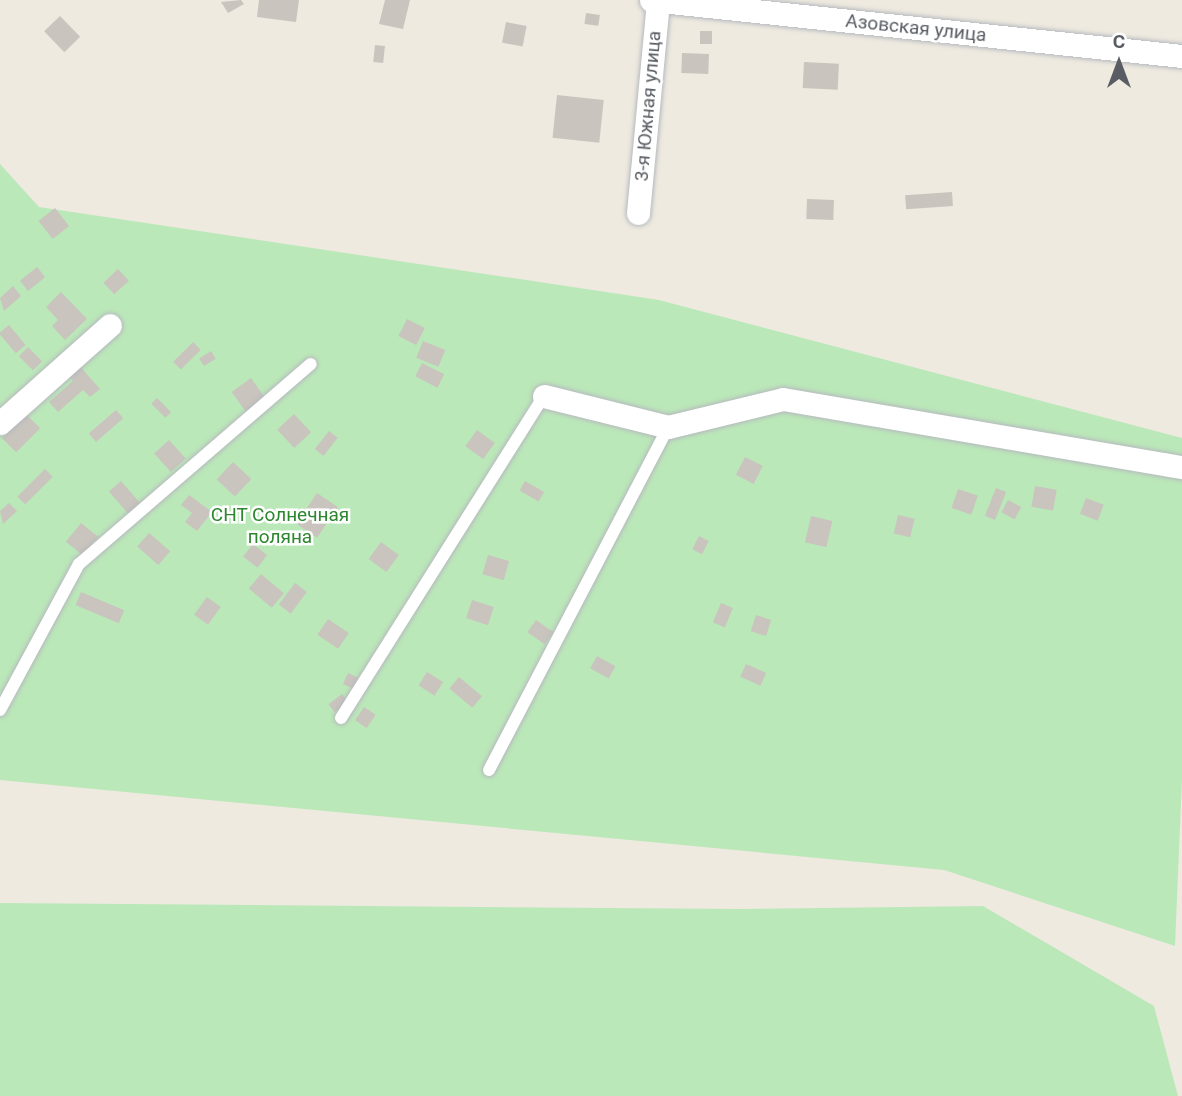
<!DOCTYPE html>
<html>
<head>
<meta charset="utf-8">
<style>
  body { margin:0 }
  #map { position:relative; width:1182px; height:1096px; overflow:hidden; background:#eeeae0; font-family:Roboto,sans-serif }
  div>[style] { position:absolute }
  .green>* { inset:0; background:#bbe8b9 }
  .building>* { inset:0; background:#c9c4bd; transform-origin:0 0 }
  .roads { filter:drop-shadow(0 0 2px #b6b9be) drop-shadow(0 0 2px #b6b9be) }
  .lane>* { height:12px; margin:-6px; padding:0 6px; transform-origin:6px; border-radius:6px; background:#fff }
  .street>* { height:23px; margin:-11.5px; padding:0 11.5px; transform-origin:11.5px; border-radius:11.5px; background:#fff }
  span { translate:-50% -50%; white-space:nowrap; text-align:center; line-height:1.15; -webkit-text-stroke:5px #fff; paint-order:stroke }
  .street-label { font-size:19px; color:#595d63 }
  .park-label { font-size:19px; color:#2d872e }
  .north { position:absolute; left:1084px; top:28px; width:70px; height:70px; -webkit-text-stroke:5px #fff; paint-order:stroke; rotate:0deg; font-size:19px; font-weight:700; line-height:28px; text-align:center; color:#595d63 }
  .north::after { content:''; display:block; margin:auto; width:24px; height:32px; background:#595d63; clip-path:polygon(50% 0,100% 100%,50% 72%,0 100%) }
</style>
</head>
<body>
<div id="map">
  <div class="green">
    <div style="clip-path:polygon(0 164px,39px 207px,659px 300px,1182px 438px,1182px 779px,1175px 946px,944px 870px,0 780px)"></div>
    <div style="clip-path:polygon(0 903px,738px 909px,983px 906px,1154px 1006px,1178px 1096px,0 1096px)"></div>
  </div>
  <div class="building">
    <div style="clip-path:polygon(241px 0,244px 4px,228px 13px,221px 2px)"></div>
    <div style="clip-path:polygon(259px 0,299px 0,296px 22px,257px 17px)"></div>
    <div style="clip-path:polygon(385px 0,410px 0,403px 29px,379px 24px)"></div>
    <div style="left:586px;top:13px;width:14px;height:11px;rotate:8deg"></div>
    <div style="left:60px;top:16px;width:29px;height:22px;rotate:46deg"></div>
    <div style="left:506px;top:22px;width:21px;height:21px;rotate:11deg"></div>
    <div style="left:700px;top:31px;width:12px;height:13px"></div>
    <div style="left:375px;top:45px;width:10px;height:17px;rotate:6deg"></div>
    <div style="left:682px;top:53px;width:27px;height:20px;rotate:2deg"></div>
    <div style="left:804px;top:62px;width:35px;height:26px;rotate:3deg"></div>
    <div style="left:557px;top:95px;width:47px;height:43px;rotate:6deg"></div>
    <div style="left:952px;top:192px;width:14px;height:47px;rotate:86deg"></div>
    <div style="left:807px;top:199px;width:27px;height:20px;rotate:2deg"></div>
    <div style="left:55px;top:208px;width:23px;height:21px;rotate:52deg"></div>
    <div style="left:37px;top:267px;width:13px;height:22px;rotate:51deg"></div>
    <div style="left:118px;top:269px;width:16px;height:20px;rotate:47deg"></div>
    <div style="clip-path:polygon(13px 286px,21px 296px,4px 311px,0 298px)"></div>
    <div style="clip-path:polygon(61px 292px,87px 319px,65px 340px,52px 326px,58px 320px,46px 307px)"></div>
    <div style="left:407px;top:319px;width:20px;height:19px;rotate:27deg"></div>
    <div style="left:9px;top:325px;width:26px;height:13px;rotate:50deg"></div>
    <div style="left:423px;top:341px;width:24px;height:18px;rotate:22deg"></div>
    <div style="left:193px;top:342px;width:11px;height:28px;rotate:45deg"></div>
    <div style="left:28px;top:347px;width:20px;height:13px;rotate:45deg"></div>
    <div style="left:211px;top:351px;width:9px;height:14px;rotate:58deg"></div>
    <div style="clip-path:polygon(76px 362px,100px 389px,90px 397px,83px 390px,58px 412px,49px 402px,73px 381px,65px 371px)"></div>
    <div style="left:422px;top:363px;width:25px;height:15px;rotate:27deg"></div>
    <div style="left:251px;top:378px;width:24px;height:24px;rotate:54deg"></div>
    <div style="left:157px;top:398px;width:20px;height:8px;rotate:45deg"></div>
    <div style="left:116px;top:410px;width:11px;height:36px;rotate:49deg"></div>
    <div style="left:26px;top:414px;width:20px;height:34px;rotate:45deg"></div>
    <div style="left:294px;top:414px;width:25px;height:23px;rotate:47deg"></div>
    <div style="left:477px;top:430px;width:22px;height:20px;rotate:36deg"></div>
    <div style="left:329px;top:431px;width:11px;height:23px;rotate:38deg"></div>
    <div style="left:169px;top:440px;width:25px;height:20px;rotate:48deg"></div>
    <div style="left:745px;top:457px;width:20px;height:20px;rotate:27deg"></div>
    <div style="left:233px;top:462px;width:25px;height:24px;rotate:43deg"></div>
    <div style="left:45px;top:469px;width:11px;height:39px;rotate:45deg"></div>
    <div style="left:121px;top:481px;width:29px;height:16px;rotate:49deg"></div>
    <div style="left:525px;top:481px;width:22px;height:11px;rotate:30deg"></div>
    <div style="left:1035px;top:486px;width:22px;height:21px;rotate:10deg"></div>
    <div style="left:996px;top:488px;width:11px;height:30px;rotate:22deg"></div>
    <div style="left:958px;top:489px;width:21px;height:20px;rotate:19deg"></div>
    <div style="left:317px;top:493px;width:25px;height:37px;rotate:34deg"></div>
    <div style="clip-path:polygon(189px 495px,212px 512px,197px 531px,185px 522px,192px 513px,181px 505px)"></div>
    <div style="left:1086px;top:498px;width:19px;height:17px;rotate:21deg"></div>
    <div style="left:1008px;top:500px;width:15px;height:14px;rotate:28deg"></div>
    <div style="clip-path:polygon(9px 503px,17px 511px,3px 524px,0 511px)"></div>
    <div style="left:898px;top:515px;width:17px;height:19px;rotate:13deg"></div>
    <div style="left:811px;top:516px;width:22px;height:27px;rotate:13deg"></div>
    <div style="left:81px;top:523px;width:22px;height:24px;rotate:39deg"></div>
    <div style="left:149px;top:533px;width:28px;height:18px;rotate:41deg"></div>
    <div style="left:699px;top:536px;width:11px;height:15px;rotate:27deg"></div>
    <div style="left:381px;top:542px;width:22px;height:21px;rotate:36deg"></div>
    <div style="left:253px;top:544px;width:18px;height:16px;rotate:38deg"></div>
    <div style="left:488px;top:555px;width:22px;height:20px;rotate:16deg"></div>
    <div style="left:261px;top:574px;width:30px;height:19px;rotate:40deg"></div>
    <div style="left:295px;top:583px;width:15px;height:27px;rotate:37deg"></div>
    <div style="left:81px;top:592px;width:47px;height:14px;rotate:23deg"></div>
    <div style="left:207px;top:597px;width:17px;height:22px;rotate:36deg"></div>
    <div style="left:472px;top:600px;width:23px;height:19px;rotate:18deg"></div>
    <div style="left:721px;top:603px;width:13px;height:21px;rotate:23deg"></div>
    <div style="left:756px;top:615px;width:16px;height:17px;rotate:18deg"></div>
    <div style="left:328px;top:619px;width:25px;height:19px;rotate:34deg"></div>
    <div style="left:536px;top:620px;width:21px;height:15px;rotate:35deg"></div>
    <div style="left:597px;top:656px;width:21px;height:14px;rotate:29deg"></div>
    <div style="left:746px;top:664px;width:22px;height:14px;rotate:24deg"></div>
    <div style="left:427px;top:672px;width:19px;height:16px;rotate:32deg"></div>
    <div style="left:348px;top:673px;width:14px;height:12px;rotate:25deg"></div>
    <div style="left:459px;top:677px;width:30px;height:15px;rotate:40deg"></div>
    <div style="left:342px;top:694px;width:10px;height:17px;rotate:53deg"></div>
    <div style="left:364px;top:707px;width:14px;height:16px;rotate:34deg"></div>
  </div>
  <div class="roads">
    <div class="lane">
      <div style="left:0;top:710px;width:166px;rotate:-61.6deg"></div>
      <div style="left:79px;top:564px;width:306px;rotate:-40.8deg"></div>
      <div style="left:341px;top:718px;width:381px;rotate:-57.8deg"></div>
      <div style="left:489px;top:770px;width:387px;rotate:-62.4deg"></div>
    </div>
    <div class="street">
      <div style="left:651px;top:0;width:534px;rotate:6.02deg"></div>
      <div style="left:638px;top:213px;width:214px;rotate:-84.6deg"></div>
      <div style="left:544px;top:396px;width:128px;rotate:14deg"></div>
      <div style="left:668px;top:427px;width:118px;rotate:-13.7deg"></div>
      <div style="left:783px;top:399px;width:405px;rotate:9.7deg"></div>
      <div style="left:0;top:423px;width:147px;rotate:-41.7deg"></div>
    </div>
  </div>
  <div class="street-label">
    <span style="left:916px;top:28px;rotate:6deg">Азовская улица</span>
    <span style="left:648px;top:106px;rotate:-85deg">3-я Южная улица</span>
  </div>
  <div class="park-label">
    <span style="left:280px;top:526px">СНТ Солнечная<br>поляна</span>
  </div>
  <div class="north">С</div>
</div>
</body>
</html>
